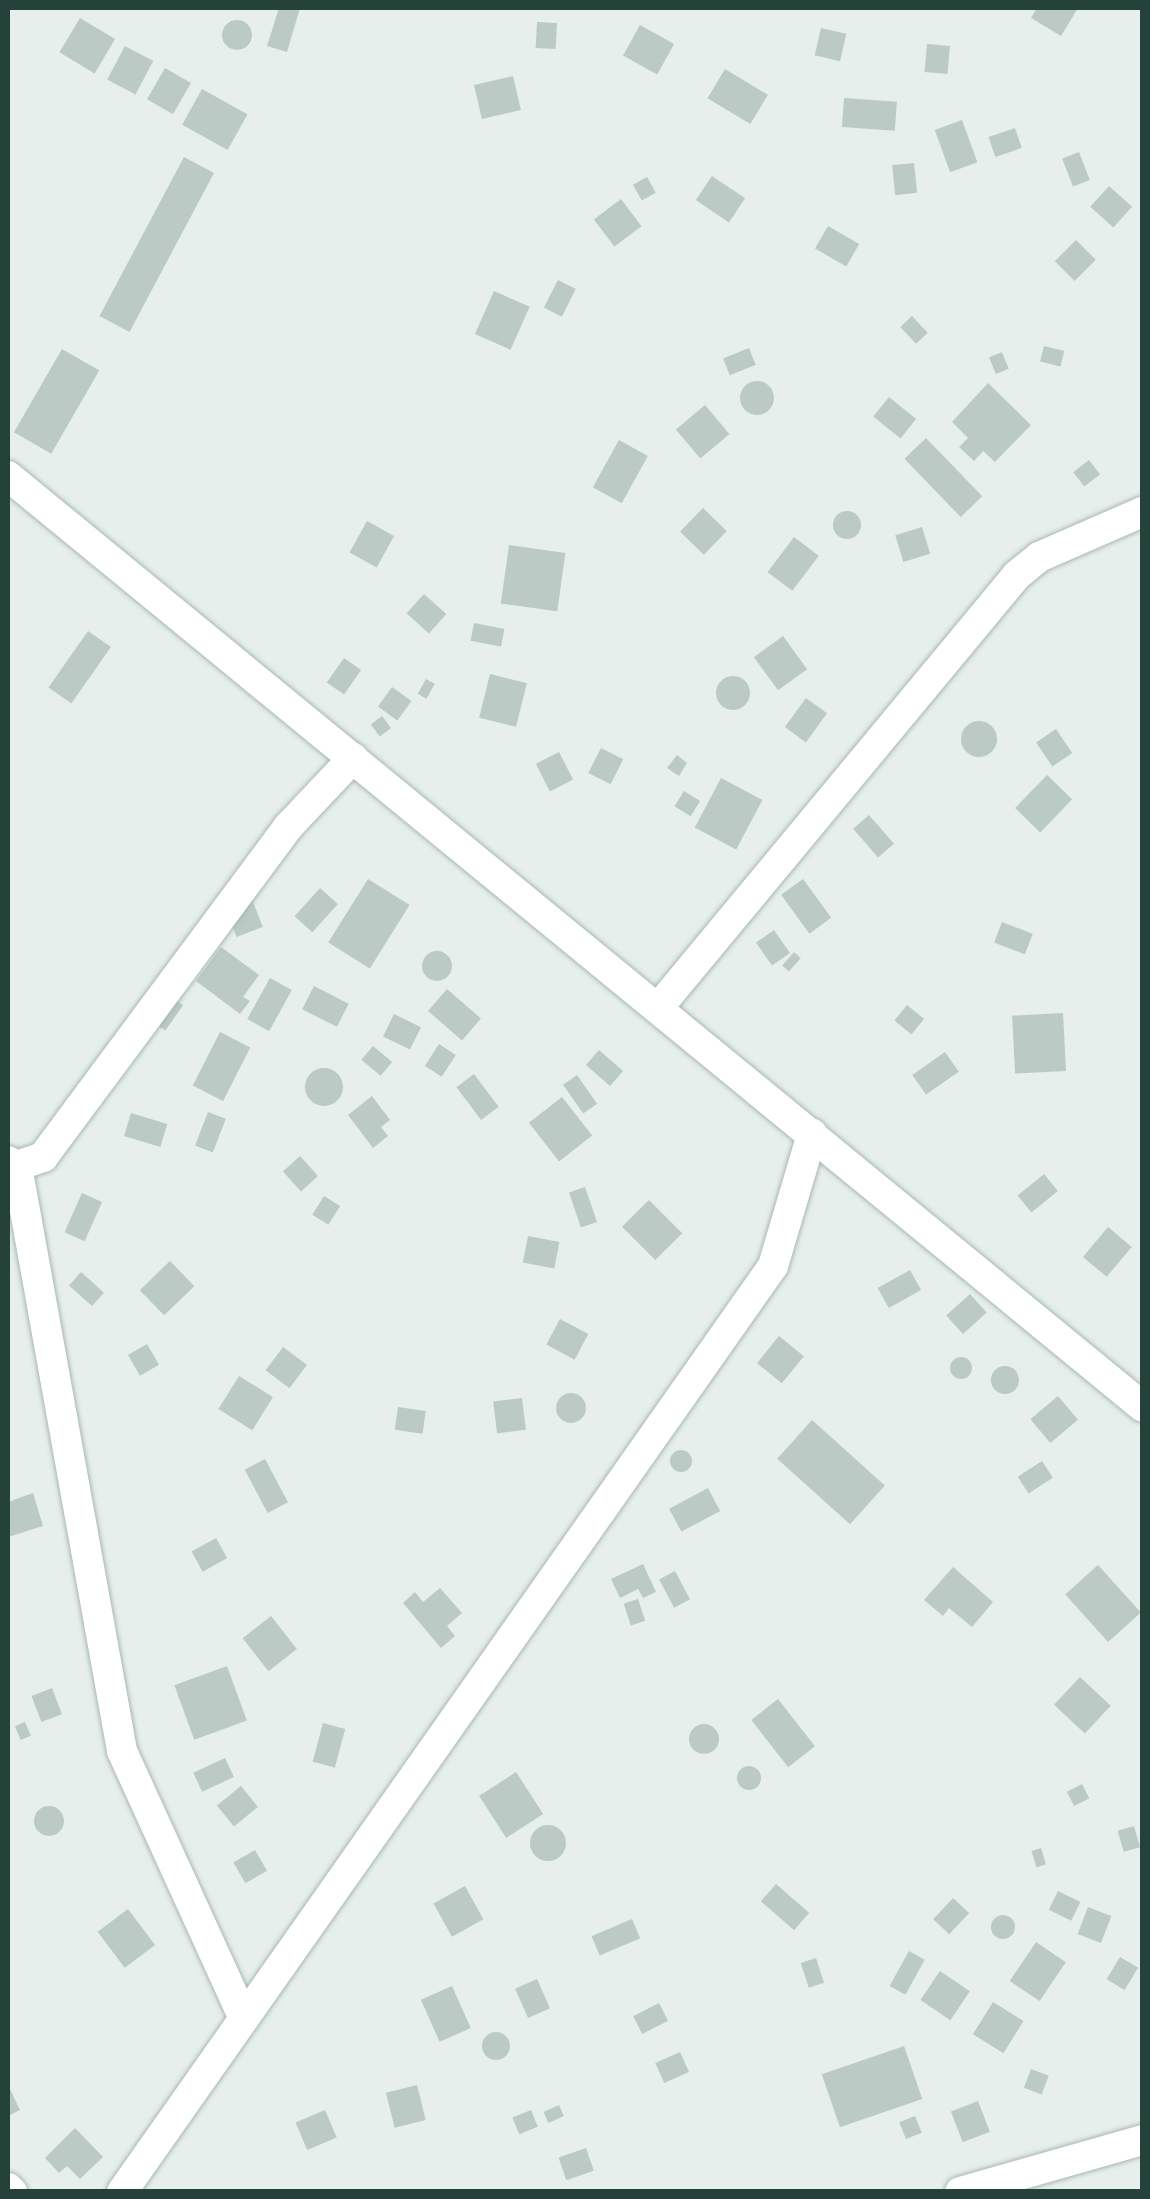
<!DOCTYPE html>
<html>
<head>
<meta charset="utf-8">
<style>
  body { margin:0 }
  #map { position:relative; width:1150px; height:2199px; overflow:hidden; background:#e6efeb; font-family:Jost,sans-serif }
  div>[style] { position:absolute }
  .building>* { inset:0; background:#bbcac4; transform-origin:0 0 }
  .round { border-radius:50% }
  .roads { filter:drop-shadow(0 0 2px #a8b8b2) drop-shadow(0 0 2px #a8b8b2) }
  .street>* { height:30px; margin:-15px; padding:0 15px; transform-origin:15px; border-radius:15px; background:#fff }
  span { translate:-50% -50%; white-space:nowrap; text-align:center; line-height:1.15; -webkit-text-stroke:8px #f7fbf9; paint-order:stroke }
  .frame { position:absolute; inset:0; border:10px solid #24423a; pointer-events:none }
</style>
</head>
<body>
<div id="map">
  <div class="building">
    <div style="clip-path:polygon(279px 8px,300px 8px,287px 52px,267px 46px)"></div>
    <div style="clip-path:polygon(1037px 8px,1078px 8px,1061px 36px,1031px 18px)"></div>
    <div style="left:80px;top:18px;width:41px;height:40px;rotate:31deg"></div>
    <div class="round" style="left:222px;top:20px;width:30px;height:30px"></div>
    <div style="left:537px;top:22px;width:20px;height:26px;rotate:3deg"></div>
    <div style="left:640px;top:25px;width:39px;height:35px;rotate:29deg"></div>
    <div style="left:821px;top:28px;width:26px;height:28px;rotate:13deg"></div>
    <div style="left:927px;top:44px;width:23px;height:28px;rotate:5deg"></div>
    <div style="left:125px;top:46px;width:32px;height:38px;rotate:28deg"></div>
    <div style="left:165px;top:68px;width:30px;height:36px;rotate:30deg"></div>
    <div style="left:725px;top:69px;width:50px;height:34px;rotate:31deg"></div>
    <div style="left:513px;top:76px;width:35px;height:40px;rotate:77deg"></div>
    <div style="left:202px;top:89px;width:52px;height:41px;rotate:29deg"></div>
    <div style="left:844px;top:98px;width:53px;height:29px;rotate:4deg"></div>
    <div style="left:962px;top:120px;width:45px;height:29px;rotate:70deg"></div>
    <div style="left:1015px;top:128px;width:21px;height:28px;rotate:71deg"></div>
    <div style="left:1079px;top:152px;width:30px;height:18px;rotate:69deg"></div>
    <div style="left:184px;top:157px;width:34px;height:180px;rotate:28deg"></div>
    <div style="left:914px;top:163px;width:30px;height:22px;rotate:84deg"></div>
    <div style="left:712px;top:176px;width:40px;height:29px;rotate:34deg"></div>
    <div style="left:647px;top:177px;width:18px;height:16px;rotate:61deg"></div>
    <div style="left:1109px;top:186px;width:31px;height:28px;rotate:42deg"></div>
    <div style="left:621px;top:199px;width:34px;height:34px;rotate:53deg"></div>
    <div style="left:828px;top:226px;width:36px;height:26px;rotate:30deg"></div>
    <div style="left:1076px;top:240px;width:28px;height:30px;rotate:45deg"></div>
    <div style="left:558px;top:280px;width:20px;height:31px;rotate:27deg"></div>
    <div style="left:494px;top:291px;width:39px;height:47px;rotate:24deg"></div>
    <div style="left:912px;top:316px;width:23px;height:16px;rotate:47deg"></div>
    <div style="left:1044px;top:346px;width:21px;height:16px;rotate:14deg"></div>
    <div style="left:749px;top:348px;width:18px;height:28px;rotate:68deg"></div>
    <div style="left:62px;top:349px;width:43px;height:96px;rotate:30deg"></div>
    <div style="left:1002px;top:352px;width:18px;height:14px;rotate:68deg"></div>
    <div class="round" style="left:740px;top:381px;width:34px;height:34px"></div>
    <div style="clip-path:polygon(988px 383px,1031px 425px,995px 462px,983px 451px,974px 461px,959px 447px,968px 438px,952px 422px)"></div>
    <div style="left:889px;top:397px;width:35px;height:25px;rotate:39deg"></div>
    <div style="left:705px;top:405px;width:38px;height:38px;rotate:50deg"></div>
    <div style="left:926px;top:438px;width:81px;height:30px;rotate:46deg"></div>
    <div style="left:619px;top:440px;width:33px;height:54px;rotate:29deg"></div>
    <div style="left:1089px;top:460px;width:18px;height:20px;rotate:52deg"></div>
    <div style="left:703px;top:508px;width:33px;height:33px;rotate:44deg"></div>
    <div class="round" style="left:833px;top:511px;width:28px;height:28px"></div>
    <div style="left:367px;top:521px;width:31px;height:36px;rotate:29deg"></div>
    <div style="left:922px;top:527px;width:28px;height:28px;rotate:73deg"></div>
    <div style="left:794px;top:537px;width:31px;height:44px;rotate:37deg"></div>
    <div style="left:509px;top:545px;width:57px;height:59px;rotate:8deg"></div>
    <div style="left:424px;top:594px;width:30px;height:26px;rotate:42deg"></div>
    <div style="left:474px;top:623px;width:31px;height:18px;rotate:11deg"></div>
    <div style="left:88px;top:631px;width:28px;height:69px;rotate:35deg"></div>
    <div style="left:783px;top:636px;width:41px;height:36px;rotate:54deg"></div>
    <div style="left:344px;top:658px;width:21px;height:30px;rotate:35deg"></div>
    <div style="left:490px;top:674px;width:38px;height:45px;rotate:14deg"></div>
    <div class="round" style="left:716px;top:676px;width:34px;height:34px"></div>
    <div style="left:426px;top:679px;width:10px;height:17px;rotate:29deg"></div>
    <div style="left:392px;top:687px;width:24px;height:24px;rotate:36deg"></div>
    <div style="left:806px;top:698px;width:26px;height:36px;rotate:36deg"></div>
    <div style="left:382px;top:716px;width:15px;height:14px;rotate:53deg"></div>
    <div class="round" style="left:961px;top:721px;width:36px;height:36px"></div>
    <div style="left:1056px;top:729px;width:29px;height:24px;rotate:56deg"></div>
    <div style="left:601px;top:748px;width:25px;height:28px;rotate:27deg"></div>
    <div style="left:559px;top:752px;width:31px;height:26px;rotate:63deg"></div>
    <div style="clip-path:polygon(677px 755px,687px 763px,679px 776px,667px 768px)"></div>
    <div style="left:1047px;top:775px;width:35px;height:46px;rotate:44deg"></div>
    <div style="left:721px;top:778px;width:47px;height:56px;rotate:28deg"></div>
    <div style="left:684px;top:791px;width:19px;height:18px;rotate:32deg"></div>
    <div style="left:869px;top:815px;width:38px;height:21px;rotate:49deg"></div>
    <div style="left:368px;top:879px;width:49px;height:75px;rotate:32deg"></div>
    <div style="left:803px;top:879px;width:48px;height:27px;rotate:54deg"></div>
    <div style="left:320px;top:888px;width:24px;height:38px;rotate:42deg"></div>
    <div style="left:252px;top:899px;width:30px;height:28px;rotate:69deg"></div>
    <div style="left:1002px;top:922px;width:33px;height:22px;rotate:21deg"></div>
    <div style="left:774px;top:930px;width:28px;height:22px;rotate:55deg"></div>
    <div style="clip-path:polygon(221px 947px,259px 975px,243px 997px,250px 1001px,240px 1014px,196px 981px)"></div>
    <div class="round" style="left:422px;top:951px;width:30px;height:30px"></div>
    <div style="left:794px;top:952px;width:9px;height:18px;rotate:41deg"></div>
    <div style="left:270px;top:978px;width:25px;height:47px;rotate:29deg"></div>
    <div style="left:314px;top:986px;width:39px;height:26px;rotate:27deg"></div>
    <div style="left:447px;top:989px;width:45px;height:29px;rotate:41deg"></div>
    <div style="left:170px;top:996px;width:16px;height:31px;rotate:35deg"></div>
    <div style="left:907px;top:1005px;width:22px;height:20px;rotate:39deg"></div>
    <div style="left:1063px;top:1013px;width:58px;height:51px;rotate:87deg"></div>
    <div style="left:394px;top:1014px;width:30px;height:25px;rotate:26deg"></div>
    <div style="left:220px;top:1032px;width:34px;height:60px;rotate:27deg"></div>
    <div style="left:439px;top:1044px;width:20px;height:26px;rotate:33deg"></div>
    <div style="left:373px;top:1046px;width:25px;height:18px;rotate:40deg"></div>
    <div style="left:599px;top:1050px;width:32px;height:20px;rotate:41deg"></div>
    <div style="left:945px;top:1052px;width:24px;height:40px;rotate:55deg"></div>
    <div class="round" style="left:305px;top:1068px;width:38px;height:38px"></div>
    <div style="left:474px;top:1074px;width:41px;height:22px;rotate:53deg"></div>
    <div style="left:577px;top:1075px;width:35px;height:17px;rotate:55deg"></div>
    <div style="clip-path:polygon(372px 1096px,390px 1120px,381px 1127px,388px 1136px,373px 1148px,348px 1115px)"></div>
    <div style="left:562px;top:1097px;width:49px;height:42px;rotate:52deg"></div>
    <div style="left:208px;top:1112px;width:19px;height:36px;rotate:21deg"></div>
    <div style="left:131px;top:1113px;width:38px;height:24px;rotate:17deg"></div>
    <div style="left:300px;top:1156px;width:27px;height:23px;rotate:48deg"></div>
    <div style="left:1044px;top:1174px;width:22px;height:34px;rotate:51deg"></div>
    <div style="left:585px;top:1187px;width:37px;height:17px;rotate:71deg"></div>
    <div style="left:82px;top:1193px;width:22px;height:43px;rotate:24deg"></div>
    <div style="left:324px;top:1196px;width:19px;height:22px;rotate:32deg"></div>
    <div style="left:649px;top:1200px;width:47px;height:38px;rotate:45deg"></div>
    <div style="left:1108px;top:1227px;width:31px;height:39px;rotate:40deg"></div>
    <div style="left:528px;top:1236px;width:32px;height:27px;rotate:11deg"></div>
    <div style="left:170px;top:1261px;width:35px;height:42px;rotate:46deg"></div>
    <div style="left:910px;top:1270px;width:23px;height:37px;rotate:61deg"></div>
    <div style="left:81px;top:1272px;width:31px;height:18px;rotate:42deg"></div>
    <div style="left:970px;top:1294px;width:25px;height:32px;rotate:48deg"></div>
    <div style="left:560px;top:1319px;width:32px;height:29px;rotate:28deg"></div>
    <div style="left:779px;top:1336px;width:32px;height:35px;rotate:39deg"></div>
    <div style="left:147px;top:1344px;width:24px;height:22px;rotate:60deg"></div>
    <div style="left:283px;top:1347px;width:30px;height:29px;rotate:37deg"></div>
    <div class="round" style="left:950px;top:1357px;width:22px;height:22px"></div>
    <div class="round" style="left:991px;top:1366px;width:28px;height:28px"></div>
    <div style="left:239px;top:1376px;width:40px;height:39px;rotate:32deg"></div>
    <div class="round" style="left:556px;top:1393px;width:30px;height:30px"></div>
    <div style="left:1058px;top:1396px;width:31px;height:36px;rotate:50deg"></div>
    <div style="left:522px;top:1398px;width:32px;height:29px;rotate:83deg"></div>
    <div style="left:398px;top:1407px;width:28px;height:23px;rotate:8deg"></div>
    <div style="left:812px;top:1420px;width:98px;height:52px;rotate:42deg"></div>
    <div class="round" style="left:670px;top:1450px;width:22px;height:22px"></div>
    <div style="left:265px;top:1459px;width:49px;height:23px;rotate:62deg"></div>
    <div style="left:1042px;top:1461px;width:20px;height:29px;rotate:57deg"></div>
    <div style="left:708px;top:1488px;width:26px;height:44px;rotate:62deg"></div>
    <div style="clip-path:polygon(33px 1493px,43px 1526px,8px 1537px,8px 1502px)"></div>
    <div style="left:216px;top:1538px;width:23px;height:28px;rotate:61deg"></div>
    <div style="clip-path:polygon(643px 1564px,656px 1592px,643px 1598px,638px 1589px,620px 1598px,611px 1579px)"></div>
    <div style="left:1098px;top:1565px;width:64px;height:44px;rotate:48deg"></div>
    <div style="clip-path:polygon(953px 1567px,993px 1602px,972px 1627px,949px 1608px,943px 1616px,924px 1600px)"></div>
    <div style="left:675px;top:1571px;width:32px;height:18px;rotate:62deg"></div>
    <div style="clip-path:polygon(440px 1588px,462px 1613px,447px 1626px,455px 1636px,441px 1648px,403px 1603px,415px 1592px,423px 1602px)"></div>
    <div style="left:638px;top:1599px;width:23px;height:15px;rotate:72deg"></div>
    <div style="left:271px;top:1616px;width:42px;height:36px;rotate:52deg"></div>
    <div style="left:227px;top:1666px;width:58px;height:56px;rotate:70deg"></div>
    <div style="left:1080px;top:1677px;width:42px;height:38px;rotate:43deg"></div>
    <div style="left:52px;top:1688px;width:28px;height:22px;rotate:69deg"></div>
    <div style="left:778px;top:1699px;width:60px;height:34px;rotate:52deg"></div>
    <div style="left:25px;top:1722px;width:15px;height:11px;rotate:67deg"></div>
    <div style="left:323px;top:1723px;width:23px;height:40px;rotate:15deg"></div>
    <div class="round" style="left:689px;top:1724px;width:30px;height:30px"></div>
    <div style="left:225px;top:1758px;width:21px;height:35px;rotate:65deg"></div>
    <div class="round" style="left:737px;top:1766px;width:24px;height:24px"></div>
    <div style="left:516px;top:1772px;width:50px;height:44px;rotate:57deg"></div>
    <div style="left:1082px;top:1784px;width:16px;height:17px;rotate:63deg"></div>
    <div style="left:241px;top:1786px;width:27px;height:31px;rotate:51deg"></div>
    <div class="round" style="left:34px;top:1806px;width:30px;height:30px"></div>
    <div class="round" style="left:530px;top:1825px;width:36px;height:36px"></div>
    <div style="left:1134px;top:1826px;width:22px;height:17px;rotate:74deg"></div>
    <div style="left:1041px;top:1848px;width:17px;height:10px;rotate:73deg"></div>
    <div style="left:255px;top:1850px;width:24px;height:25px;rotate:60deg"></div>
    <div style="left:776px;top:1884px;width:44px;height:23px;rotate:41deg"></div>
    <div style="left:465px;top:1886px;width:38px;height:36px;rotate:61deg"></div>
    <div style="left:1058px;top:1891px;width:25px;height:21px;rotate:26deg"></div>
    <div style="left:953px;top:1898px;width:22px;height:29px;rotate:43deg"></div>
    <div style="left:1088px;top:1907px;width:25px;height:29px;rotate:21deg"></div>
    <div style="left:128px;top:1909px;width:45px;height:38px;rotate:53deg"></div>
    <div class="round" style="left:991px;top:1915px;width:24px;height:24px"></div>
    <div style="left:632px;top:1919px;width:21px;height:44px;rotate:67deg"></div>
    <div style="left:1036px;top:1942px;width:36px;height:47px;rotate:34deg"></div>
    <div style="left:909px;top:1951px;width:18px;height:40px;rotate:29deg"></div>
    <div style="left:1120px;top:1957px;width:21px;height:26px;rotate:31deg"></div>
    <div style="left:816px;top:1958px;width:26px;height:16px;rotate:72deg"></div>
    <div style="left:940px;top:1971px;width:36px;height:35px;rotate:34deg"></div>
    <div style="left:537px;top:1979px;width:32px;height:24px;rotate:66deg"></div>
    <div style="left:452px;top:1986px;width:46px;height:34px;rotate:66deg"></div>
    <div style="left:993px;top:2002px;width:36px;height:38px;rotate:32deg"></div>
    <div style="left:659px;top:2003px;width:20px;height:29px;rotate:63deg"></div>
    <div class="round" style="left:482px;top:2032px;width:28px;height:28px"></div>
    <div style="left:904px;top:2046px;width:56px;height:87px;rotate:71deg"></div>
    <div style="left:680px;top:2052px;width:22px;height:27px;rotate:66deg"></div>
    <div style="left:1031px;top:2069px;width:19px;height:20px;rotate:21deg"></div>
    <div style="clip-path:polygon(8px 2085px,20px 2110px,8px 2116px)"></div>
    <div style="left:417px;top:2085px;width:36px;height:32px;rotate:76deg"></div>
    <div style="left:978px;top:2101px;width:33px;height:29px;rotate:69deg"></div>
    <div style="left:559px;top:2105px;width:12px;height:17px;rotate:66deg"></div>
    <div style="left:325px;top:2110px;width:30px;height:32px;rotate:67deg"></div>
    <div style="left:531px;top:2110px;width:18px;height:20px;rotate:68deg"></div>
    <div style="left:915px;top:2116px;width:18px;height:17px;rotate:68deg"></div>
    <div style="clip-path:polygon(75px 2128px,103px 2157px,80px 2179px,67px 2166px,59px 2173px,45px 2158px)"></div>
    <div style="left:586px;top:2148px;width:24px;height:29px;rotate:71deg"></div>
  </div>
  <div class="roads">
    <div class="street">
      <div style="left:8px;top:476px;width:1467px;rotate:39.36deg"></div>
      <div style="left:658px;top:1008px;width:562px;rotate:-50.34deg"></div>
      <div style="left:1017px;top:575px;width:28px;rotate:-39deg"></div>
      <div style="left:1039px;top:557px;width:112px;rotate:-23.6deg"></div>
      <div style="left:8px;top:1161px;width:10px;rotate:29deg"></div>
      <div style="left:17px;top:1166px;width:594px;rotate:79.82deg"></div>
      <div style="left:122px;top:1751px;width:294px;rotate:65.5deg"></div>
      <div style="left:17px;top:1166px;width:28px;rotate:-19deg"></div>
      <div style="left:43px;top:1157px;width:411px;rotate:-53.4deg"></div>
      <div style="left:288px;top:827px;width:95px;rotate:-46.7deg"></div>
      <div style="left:8px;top:2188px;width:6px;rotate:45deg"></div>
      <div style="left:122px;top:2192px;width:1132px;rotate:-54.89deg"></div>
      <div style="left:773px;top:1266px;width:138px;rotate:-73.5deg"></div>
      <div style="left:960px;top:2192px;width:189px;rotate:-15.9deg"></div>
    </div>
  </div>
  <div class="frame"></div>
</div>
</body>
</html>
